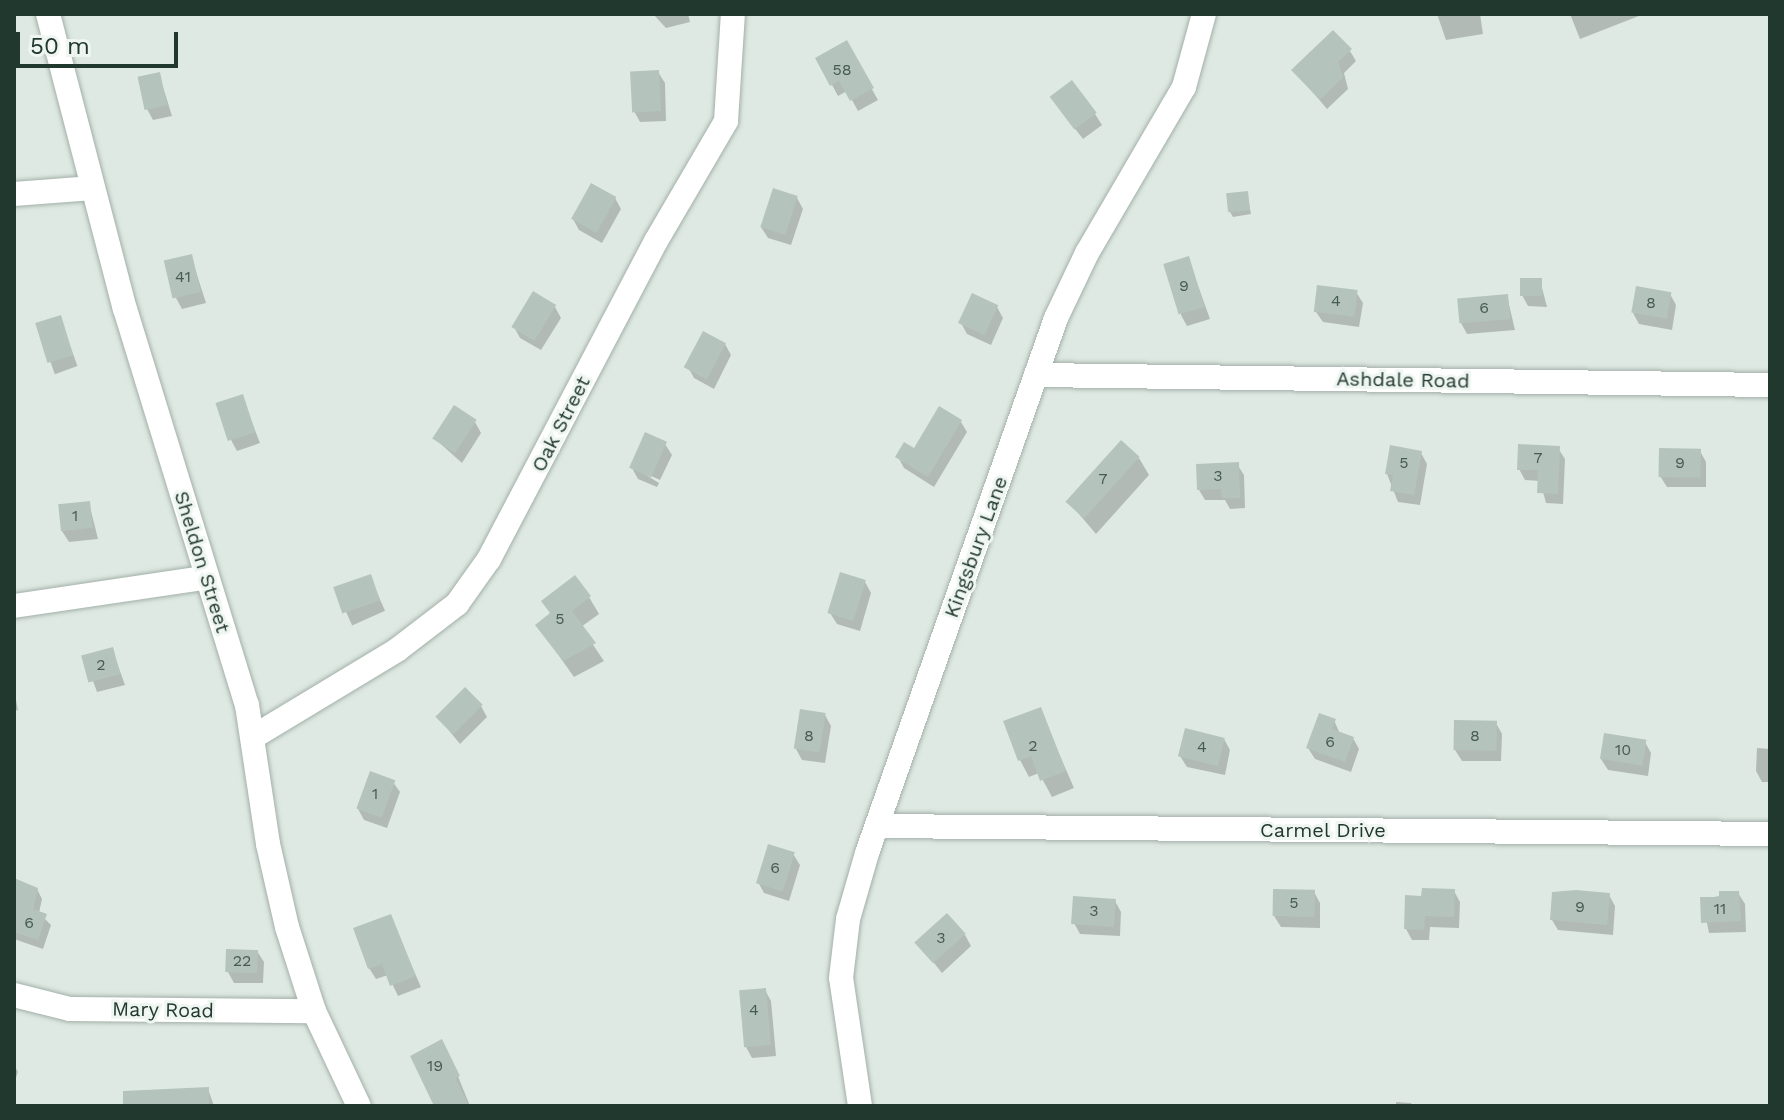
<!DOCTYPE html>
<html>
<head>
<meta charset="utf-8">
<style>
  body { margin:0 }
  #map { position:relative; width:1784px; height:1120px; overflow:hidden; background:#dfe9e3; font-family:"Work Sans",sans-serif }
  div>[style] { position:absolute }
  .shadow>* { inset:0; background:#0003; transform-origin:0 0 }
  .building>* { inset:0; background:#b4c4bc; transform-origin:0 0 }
  .roads { filter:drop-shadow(0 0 2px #a2b0a9) drop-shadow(0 0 2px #a2b0a9) }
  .street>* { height:24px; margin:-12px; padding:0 12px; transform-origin:12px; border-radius:12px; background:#fff }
  .secondary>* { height:24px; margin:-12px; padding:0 12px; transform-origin:12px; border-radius:12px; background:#fff }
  span { translate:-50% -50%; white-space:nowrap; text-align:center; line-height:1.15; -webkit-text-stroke:6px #eff6f2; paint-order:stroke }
  .number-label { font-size:16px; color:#465b52 }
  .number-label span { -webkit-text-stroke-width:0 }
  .street-label { font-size:20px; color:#21382f }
  .frame { position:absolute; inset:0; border:16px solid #21382f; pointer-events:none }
  .scale { position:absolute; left:16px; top:32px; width:162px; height:36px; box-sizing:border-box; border:4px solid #21382f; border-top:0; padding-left:10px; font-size:24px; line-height:28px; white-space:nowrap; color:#21382f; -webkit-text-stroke:6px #eff6f2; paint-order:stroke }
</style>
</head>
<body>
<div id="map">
  <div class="shadow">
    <div style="clip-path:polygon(653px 14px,688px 14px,690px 22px,666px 28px)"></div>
    <div style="clip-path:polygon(1437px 14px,1480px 14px,1483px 34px,1446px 40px)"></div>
    <div style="clip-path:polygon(1570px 14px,1644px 14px,1580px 39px)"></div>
    <div style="clip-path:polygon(846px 43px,878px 100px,858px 111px,847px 91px,838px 96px,818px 59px)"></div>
    <div style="clip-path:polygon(1350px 51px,1356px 61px,1344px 73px,1348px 89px,1327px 109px,1294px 70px)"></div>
    <div style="clip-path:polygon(658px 72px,665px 83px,666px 121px,640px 122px,634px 111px)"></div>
    <div style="clip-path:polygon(159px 74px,172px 116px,153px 120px,147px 109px)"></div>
    <div style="clip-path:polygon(1059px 108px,1095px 114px,1102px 125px,1083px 139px)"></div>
    <div style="clip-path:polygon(1247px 193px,1251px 214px,1233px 217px,1230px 212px)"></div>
    <div style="clip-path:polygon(615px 198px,621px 209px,602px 243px,579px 230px,573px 219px)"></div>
    <div style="clip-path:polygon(797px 198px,803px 209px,791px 245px,768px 238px,761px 227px)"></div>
    <div style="clip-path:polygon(191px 256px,206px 303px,182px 309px,176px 298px)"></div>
    <div style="clip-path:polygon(1188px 258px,1210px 319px,1187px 326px,1181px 315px)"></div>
    <div style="clip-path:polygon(1540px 280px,1547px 307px,1528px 306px,1522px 295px)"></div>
    <div style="clip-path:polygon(1356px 292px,1363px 303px,1359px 327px,1323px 322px,1316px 312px)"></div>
    <div style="clip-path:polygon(1670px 294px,1676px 305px,1672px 330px,1639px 324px,1633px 313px)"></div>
    <div style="clip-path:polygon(1507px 296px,1515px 330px,1467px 334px,1461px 323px)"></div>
    <div style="clip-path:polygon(555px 307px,561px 318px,541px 350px,520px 338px,514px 327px)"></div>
    <div style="clip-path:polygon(997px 307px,1003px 318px,991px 345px,967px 334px,961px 323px)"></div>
    <div style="left:60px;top:318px;width:51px;height:24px;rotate:70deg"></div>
    <div style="clip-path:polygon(725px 344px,731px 355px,714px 389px,694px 378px,688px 367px)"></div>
    <div style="clip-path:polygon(242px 397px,260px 443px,237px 451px,231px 440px)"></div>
    <div style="clip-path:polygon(475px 422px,481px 433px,462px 463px,434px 438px)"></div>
    <div style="clip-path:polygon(961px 422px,967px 432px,934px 487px,904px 468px,898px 457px)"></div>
    <div style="clip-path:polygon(665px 444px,672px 455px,660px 480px,638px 470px,659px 483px,657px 487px,638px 479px,632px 468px)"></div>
    <div style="clip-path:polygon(1558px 448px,1565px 459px,1563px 504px,1546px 503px,1540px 481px,1525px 480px,1519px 469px)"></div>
    <div style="clip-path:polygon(1700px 451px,1706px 462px,1706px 487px,1667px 487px,1660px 476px)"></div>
    <div style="clip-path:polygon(1421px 453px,1427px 464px,1420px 505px,1398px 502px,1387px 474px)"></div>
    <div style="clip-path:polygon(1139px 458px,1149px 475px,1096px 534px,1068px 501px)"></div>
    <div style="clip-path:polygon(1237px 464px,1244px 475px,1245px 508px,1230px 509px,1225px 500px,1205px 500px,1199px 490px)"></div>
    <div style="clip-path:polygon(89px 503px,98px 539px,69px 542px,62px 531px)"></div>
    <div style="left:370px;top:577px;width:37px;height:36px;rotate:66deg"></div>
    <div style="clip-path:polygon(865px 582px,871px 593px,860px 631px,837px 624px,830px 613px)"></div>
    <div style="clip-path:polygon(589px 597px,599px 614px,581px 627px,604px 661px,574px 677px,537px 625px)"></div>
    <div style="clip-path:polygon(112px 649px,125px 685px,97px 692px,84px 656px)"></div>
    <div style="clip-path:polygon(14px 690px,18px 710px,14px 711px)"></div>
    <div style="clip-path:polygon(481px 706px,487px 717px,460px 744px,437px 716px)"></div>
    <div style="clip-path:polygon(1040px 710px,1074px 788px,1052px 797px,1039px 773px,1029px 777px,1020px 760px)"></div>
    <div style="clip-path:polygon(825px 715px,831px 726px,825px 763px,802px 760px,796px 749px)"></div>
    <div style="clip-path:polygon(1334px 720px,1340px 734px,1353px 738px,1359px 749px,1351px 772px,1315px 759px,1308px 748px)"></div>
    <div style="clip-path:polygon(1496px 723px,1502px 734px,1501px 761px,1462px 761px,1455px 750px)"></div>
    <div style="clip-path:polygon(1224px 739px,1230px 750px,1225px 775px,1187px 767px,1180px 756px)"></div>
    <div style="clip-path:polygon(1645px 742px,1651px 753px,1648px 776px,1608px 770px,1601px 759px)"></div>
    <div style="clip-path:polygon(1757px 748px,1770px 749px,1770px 782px,1762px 782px,1756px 771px)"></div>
    <div style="clip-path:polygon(393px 782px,400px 792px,387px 828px,364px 820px,358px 809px)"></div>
    <div style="clip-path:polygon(793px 854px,800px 865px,789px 901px,764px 893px,758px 882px)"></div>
    <div style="clip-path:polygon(14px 880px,37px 889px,42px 899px,39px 913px,51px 925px,43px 949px,14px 939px)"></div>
    <div style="clip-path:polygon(1454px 891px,1460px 902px,1459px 928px,1430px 927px,1429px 940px,1412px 940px,1406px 929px,1423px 898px)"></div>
    <div style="clip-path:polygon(1314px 892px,1320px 903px,1320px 928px,1281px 927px,1274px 916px)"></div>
    <div style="clip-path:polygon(1738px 893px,1745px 904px,1746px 932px,1709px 933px,1702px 899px)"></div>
    <div style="clip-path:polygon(1609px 895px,1615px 906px,1613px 935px,1558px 930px,1552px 920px)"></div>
    <div style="clip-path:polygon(1115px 901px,1121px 912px,1120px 936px,1080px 934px,1074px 923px)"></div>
    <div style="clip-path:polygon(390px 917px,421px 987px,398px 996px,388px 975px,376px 979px,369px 968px)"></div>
    <div style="clip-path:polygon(965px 935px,971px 946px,942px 973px,918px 943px)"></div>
    <div style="clip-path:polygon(257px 951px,264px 962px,263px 983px,234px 983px,228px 972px)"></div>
    <div style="clip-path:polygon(765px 990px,771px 1001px,776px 1056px,752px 1058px,746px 1047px)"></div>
    <div style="clip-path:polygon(451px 1059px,470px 1106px,436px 1106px)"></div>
    <div style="clip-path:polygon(14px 1065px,18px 1072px,14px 1083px)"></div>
    <div style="clip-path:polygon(208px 1089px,214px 1106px,138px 1106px)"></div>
    <div style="clip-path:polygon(1396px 1102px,1411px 1103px,1413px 1106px,1396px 1106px)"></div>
  </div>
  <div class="building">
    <div style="clip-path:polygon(1333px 30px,1352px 49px,1338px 62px,1343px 77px,1320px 100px,1291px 70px)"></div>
    <div style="clip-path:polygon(847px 40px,874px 88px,850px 101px,839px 81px,830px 86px,815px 58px)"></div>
    <div style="left:659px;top:70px;width:41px;height:29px;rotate:87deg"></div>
    <div style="left:160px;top:72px;width:34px;height:23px;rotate:78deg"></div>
    <div style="left:1072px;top:80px;width:41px;height:28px;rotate:53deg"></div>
    <div style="left:591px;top:183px;width:29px;height:41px;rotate:29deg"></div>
    <div style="left:773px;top:188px;width:26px;height:41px;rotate:18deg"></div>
    <div style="left:1248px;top:191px;width:19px;height:22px;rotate:84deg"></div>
    <div style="left:192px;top:254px;width:39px;height:29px;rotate:77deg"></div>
    <div style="left:1189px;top:256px;width:53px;height:27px;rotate:73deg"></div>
    <div style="left:1520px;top:278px;width:22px;height:18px"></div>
    <div style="left:1317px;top:285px;width:41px;height:27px;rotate:7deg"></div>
    <div style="left:1636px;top:286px;width:36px;height:27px;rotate:10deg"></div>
    <div style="left:533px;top:291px;width:27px;height:42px;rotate:31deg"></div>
    <div style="left:972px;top:293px;width:29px;height:33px;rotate:25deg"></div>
    <div style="left:1508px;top:294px;width:25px;height:51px;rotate:85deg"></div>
    <div style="left:61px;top:315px;width:42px;height:27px;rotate:73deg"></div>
    <div style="left:703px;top:331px;width:26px;height:41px;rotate:28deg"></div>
    <div style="left:243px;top:394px;width:40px;height:29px;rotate:72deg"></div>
    <div style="left:454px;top:405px;width:27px;height:40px;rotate:33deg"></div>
    <div style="clip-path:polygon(939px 406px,962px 420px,928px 477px,895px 457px,904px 442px,914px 448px)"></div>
    <div style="left:645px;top:432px;width:24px;height:39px;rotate:24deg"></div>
    <div style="left:1121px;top:440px;width:25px;height:83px;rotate:42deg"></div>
    <div style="clip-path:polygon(1518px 444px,1560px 446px,1558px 494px,1537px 493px,1538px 470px,1517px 470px)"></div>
    <div style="clip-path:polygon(1390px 445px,1422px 451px,1414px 495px,1390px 491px,1393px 475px,1385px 474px)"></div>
    <div style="left:1659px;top:448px;width:42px;height:29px;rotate:1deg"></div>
    <div style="clip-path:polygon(1239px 462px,1240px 498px,1222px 498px,1221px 489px,1197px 490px,1196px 464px)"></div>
    <div style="left:90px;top:501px;width:27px;height:32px;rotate:84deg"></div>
    <div style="left:840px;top:572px;width:27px;height:43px;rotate:17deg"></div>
    <div style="left:371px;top:574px;width:28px;height:40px;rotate:71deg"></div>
    <div style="clip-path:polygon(575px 575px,591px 596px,572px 611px,596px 643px,563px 661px,535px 625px,550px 613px,541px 601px)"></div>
    <div style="left:113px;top:647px;width:28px;height:33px;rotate:75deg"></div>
    <div style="left:465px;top:687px;width:25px;height:42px;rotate:45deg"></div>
    <div style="clip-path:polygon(1041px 707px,1066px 771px,1040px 781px,1031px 756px,1018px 761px,1003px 721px)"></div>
    <div style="left:800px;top:709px;width:26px;height:40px;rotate:9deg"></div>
    <div style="clip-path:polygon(1319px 713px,1336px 719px,1332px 729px,1354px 737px,1345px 762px,1306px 748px)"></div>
    <div style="left:1454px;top:720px;width:43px;height:30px;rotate:1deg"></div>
    <div style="left:1185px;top:728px;width:41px;height:29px;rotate:14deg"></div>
    <div style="left:1604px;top:733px;width:43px;height:26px;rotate:9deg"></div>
    <div style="left:370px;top:771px;width:27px;height:40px;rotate:20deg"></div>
    <div style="left:768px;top:844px;width:28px;height:41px;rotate:17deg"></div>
    <div style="clip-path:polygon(14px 878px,38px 888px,33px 909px,47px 914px,38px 940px,14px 932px)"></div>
    <div style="clip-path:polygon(1422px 888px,1455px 889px,1454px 917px,1425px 916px,1424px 930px,1404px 929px,1405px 895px,1421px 896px)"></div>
    <div style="left:1273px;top:889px;width:42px;height:27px;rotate:1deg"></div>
    <div style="clip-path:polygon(1576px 890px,1610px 893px,1607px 925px,1550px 920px,1552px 892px)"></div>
    <div style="clip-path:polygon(1719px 891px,1739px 891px,1741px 921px,1701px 923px,1700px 897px,1719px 897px)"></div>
    <div style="left:1073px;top:896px;width:43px;height:28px;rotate:4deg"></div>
    <div style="left:947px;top:913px;width:28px;height:44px;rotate:48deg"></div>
    <div style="clip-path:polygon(391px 914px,416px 976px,390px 986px,382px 964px,368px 969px,353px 928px)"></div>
    <div style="left:226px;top:949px;width:32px;height:23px;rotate:2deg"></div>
    <div style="left:766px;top:988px;width:57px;height:27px;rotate:85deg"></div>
    <div style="clip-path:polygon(442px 1039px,460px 1076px,455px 1078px,469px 1106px,434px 1106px,410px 1056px)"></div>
    <div style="clip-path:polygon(209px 1087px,209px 1106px,123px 1106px,123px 1091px)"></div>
  </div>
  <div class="roads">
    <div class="street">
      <div style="left:14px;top:194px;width:79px;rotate:-4.3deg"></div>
      <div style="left:1036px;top:375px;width:734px;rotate:0.78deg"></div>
      <div style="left:14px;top:606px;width:192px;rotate:-8.4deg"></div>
      <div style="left:877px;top:826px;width:893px;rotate:0.51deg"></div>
      <div style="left:14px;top:995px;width:58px;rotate:14deg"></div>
      <div style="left:70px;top:1009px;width:244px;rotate:0.5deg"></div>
      <div style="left:860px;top:1106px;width:129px;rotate:-98.4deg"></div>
      <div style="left:841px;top:978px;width:59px;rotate:-83.2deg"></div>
      <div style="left:848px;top:919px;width:69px;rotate:-73.9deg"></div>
      <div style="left:867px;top:853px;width:567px;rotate:-70.54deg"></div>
      <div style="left:1056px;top:318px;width:72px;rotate:-64.5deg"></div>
      <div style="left:1087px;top:253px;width:192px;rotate:-59.7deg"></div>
      <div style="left:1184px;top:87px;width:76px;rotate:-74.7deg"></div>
    </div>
    <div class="secondary">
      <div style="left:48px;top:14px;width:305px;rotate:75.4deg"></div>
      <div style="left:125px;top:309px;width:414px;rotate:72.9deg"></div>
      <div style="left:247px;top:705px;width:141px;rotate:81.4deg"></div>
      <div style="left:268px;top:844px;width:85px;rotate:77.1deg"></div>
      <div style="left:287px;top:927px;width:88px;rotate:72.2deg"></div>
      <div style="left:314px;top:1011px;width:105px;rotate:64.7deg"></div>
      <div style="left:253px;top:737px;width:168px;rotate:-31.1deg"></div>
      <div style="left:397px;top:650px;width:76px;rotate:-37.5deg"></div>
      <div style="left:457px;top:604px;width:55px;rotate:-54.6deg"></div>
      <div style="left:489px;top:559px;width:359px;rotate:-62.3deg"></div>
      <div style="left:656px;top:241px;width:139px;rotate:-59.7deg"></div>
      <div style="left:726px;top:121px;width:107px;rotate:-86.3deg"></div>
    </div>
  </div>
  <div class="number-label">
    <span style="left:842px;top:70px">58</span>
    <span style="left:183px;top:277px">41</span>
    <span style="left:1184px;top:286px">9</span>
    <span style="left:1336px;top:301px">4</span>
    <span style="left:1651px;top:303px">8</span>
    <span style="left:1484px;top:308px">6</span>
    <span style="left:1538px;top:458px">7</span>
    <span style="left:1404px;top:463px">5</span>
    <span style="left:1680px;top:463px">9</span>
    <span style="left:1218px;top:476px">3</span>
    <span style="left:1103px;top:479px">7</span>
    <span style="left:75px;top:516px">1</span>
    <span style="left:560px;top:619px">5</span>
    <span style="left:101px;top:665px">2</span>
    <span style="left:809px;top:736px">8</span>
    <span style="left:1475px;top:736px">8</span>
    <span style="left:1330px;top:742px">6</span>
    <span style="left:1033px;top:746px">2</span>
    <span style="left:1202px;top:747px">4</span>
    <span style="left:1623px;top:750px">10</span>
    <span style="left:375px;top:794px">1</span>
    <span style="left:775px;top:868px">6</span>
    <span style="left:1294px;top:903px">5</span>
    <span style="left:1580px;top:907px">9</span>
    <span style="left:1720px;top:909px">11</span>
    <span style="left:1094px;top:911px">3</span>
    <span style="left:29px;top:923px">6</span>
    <span style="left:941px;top:938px">3</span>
    <span style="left:242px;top:961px">22</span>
    <span style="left:754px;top:1010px">4</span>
    <span style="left:435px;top:1066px">19</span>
  </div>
  <div class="street-label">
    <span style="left:1403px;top:380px;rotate:1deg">Ashdale Road</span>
    <span style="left:561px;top:424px;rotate:-63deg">Oak Street</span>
    <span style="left:976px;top:547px;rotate:-70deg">Kingsbury Lane</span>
    <span style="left:202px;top:562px;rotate:73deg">Sheldon Street</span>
    <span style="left:1323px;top:830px">Carmel Drive</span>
    <span style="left:163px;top:1010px;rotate:1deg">Mary Road</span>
  </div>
  <div class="frame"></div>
  <div class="scale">50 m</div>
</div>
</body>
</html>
